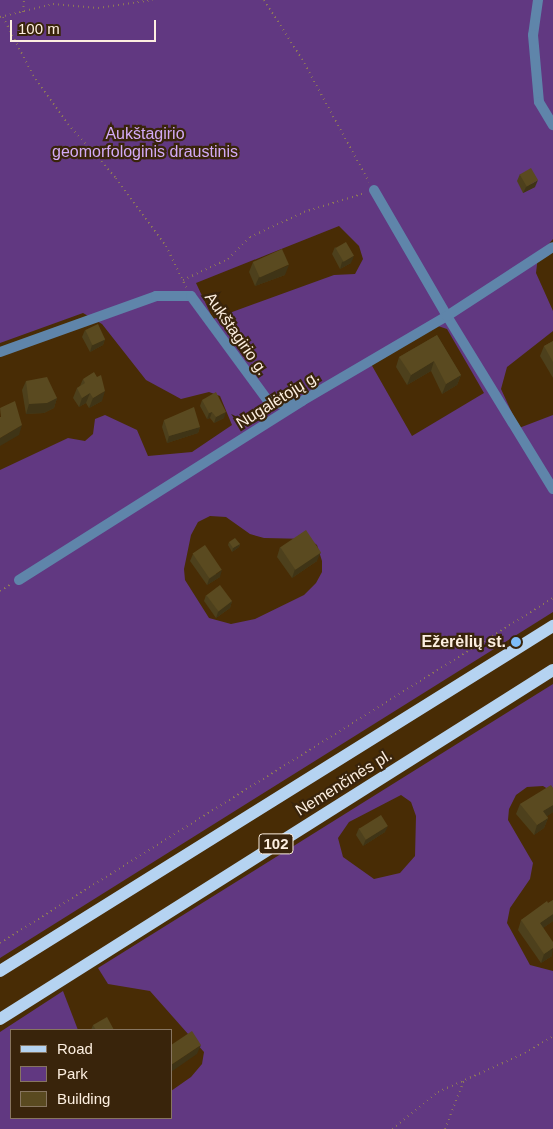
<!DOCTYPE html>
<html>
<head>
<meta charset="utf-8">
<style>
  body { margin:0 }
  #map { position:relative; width:553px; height:1129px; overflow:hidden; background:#482c05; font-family:Helvetica,sans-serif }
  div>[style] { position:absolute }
  .green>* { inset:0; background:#613881 }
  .path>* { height:2px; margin-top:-1px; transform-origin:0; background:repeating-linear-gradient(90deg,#8d7659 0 1px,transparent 0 5px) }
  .minor>* { height:10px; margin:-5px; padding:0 5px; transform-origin:5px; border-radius:5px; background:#5f85aa }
  .major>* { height:12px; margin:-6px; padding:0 6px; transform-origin:6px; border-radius:6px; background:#b5d3f1 }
  .wall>* { inset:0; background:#4d401c }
  .shaded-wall>* { inset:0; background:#3f3416 }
  .building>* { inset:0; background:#5a4a20; transform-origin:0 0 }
  .dots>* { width:14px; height:14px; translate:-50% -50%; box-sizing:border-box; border:2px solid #39240b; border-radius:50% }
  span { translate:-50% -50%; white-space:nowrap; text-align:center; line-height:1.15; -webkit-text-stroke:4.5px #39240b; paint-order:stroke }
  .shield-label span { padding:1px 4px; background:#39240b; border:1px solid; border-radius:4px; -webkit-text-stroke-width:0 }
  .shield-label { font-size:15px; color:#fdefe0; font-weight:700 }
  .park-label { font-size:16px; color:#d3abf6 }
  .street-label { font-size:16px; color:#fdefe0 }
  .poi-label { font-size:16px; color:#fdefe0; font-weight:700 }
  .right { translate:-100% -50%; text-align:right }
  .legend { position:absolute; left:10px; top:1029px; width:162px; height:90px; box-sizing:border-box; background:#39240b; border:1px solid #877560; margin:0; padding:6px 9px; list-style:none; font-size:15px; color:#fdefe0 }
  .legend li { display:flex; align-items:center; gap:10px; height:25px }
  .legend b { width:25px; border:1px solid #877560 }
  .scale { position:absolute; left:10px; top:20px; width:146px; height:22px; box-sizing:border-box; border:2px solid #fdefe0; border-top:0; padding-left:6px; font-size:15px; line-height:18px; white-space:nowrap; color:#fdefe0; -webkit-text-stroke:4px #39240b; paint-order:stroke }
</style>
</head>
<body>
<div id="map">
  <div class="green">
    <div style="clip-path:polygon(evenodd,0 0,553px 0,553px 239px,538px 256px,536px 273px,553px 311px,553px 331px,507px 367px,501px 389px,519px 428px,553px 415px,553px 612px,0 958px,0 470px,68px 438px,85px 441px,93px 434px,95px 419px,105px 415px,137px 430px,148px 456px,192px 452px,232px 425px,220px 396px,209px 392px,181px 399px,146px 380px,102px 324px,83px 313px,0 343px,0 0,339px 226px,359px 246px,363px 259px,355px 274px,334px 275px,213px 319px,196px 283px,339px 226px,0 0,438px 326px,447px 329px,484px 393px,412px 436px,371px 364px,438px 326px,0 0,210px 516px,226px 517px,250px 534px,264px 538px,309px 539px,317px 545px,322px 561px,322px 572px,316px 583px,304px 595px,255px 619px,231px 624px,209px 618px,185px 580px,184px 569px,191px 535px,198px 522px,210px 516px)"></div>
    <div style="clip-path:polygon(evenodd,553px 684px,553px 792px,543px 786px,527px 787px,516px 795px,509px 809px,508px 820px,533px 863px,530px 879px,510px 908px,507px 923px,530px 965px,553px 971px,553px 1129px,0 1129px,0 1032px,63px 991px,78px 1030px,11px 1030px,11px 1118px,171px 1118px,171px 1091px,191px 1077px,202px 1064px,204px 1052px,150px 991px,108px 984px,98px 968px,553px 684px,401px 795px,411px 802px,416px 816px,415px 856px,400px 873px,374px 879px,343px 857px,338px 838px,349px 822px,401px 795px)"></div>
  </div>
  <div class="path">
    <div style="left:264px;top:0;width:70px;rotate:57.2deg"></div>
    <div style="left:302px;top:59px;width:140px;rotate:61.4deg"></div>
    <div style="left:23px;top:12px;width:12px;rotate:-85deg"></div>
    <div style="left:0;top:17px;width:55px;rotate:-13.8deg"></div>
    <div style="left:53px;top:4px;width:45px;rotate:5.1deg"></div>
    <div style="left:98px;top:8px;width:55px;rotate:-8.4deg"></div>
    <div style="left:3px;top:17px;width:65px;rotate:62.7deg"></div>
    <div style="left:33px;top:75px;width:60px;rotate:54.5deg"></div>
    <div style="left:68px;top:124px;width:72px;rotate:48.4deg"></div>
    <div style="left:116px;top:178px;width:84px;rotate:53.7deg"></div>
    <div style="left:166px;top:246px;width:46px;rotate:64deg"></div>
    <div style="left:183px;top:280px;width:50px;rotate:-25deg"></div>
    <div style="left:228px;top:259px;width:31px;rotate:-45deg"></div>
    <div style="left:250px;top:237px;width:60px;rotate:-24.8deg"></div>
    <div style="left:304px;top:212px;width:64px;rotate:-17.3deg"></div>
    <div style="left:0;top:591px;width:13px;rotate:-32deg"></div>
    <div style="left:0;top:943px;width:652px;rotate:-31.96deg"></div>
    <div style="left:392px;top:1129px;width:59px;rotate:-38.8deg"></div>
    <div style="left:438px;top:1092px;width:95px;rotate:-24.1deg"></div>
    <div style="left:525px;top:1053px;width:33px;rotate:-31deg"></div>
    <div style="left:445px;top:1129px;width:53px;rotate:-68.8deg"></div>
  </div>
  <div class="minor">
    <div style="left:538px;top:0;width:35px;rotate:98deg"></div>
    <div style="left:533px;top:35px;width:67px;rotate:84.9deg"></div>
    <div style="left:539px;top:102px;width:27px;rotate:59deg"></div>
    <div style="left:374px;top:190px;width:146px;rotate:59.9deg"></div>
    <div style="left:447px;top:316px;width:203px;rotate:58.5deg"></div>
    <div style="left:0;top:352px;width:166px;rotate:-19.7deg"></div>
    <div style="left:156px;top:296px;width:35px"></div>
    <div style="left:191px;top:296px;width:130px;rotate:53.7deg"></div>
    <div style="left:268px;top:401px;width:17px;rotate:13deg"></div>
    <div style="left:285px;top:405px;width:10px;rotate:-11deg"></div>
    <div style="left:19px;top:580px;width:335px;rotate:-32.3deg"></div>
    <div style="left:302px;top:401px;width:168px;rotate:-30.4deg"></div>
    <div style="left:447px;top:316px;width:126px;rotate:-33.1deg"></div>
  </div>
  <div class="major">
    <div style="left:0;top:971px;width:652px;rotate:-31.96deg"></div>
    <div style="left:0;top:1019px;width:654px;rotate:-32.26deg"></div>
  </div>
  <div class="wall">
    <div style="clip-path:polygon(520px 174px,535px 187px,523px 193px,517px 181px)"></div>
    <div style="clip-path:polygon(335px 247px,351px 263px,340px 269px,332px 254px)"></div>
    <div style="clip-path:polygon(253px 262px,285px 275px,255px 286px,249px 272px)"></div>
    <div style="clip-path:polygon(85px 330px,105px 339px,103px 345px,90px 352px,82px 337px)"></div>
    <div style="clip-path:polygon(437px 335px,461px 375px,457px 385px,442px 394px,431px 371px,407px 385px,396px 367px,399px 357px)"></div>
    <div style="clip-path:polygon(553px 341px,553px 378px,540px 356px,544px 346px)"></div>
    <div style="clip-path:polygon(83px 379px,102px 401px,89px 408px,86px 403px,79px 407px,73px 398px,77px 388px,80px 386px)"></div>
    <div style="clip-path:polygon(26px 381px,57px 398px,54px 408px,44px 413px,26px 414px,22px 390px)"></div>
    <div style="clip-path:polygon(202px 400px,224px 418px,214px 423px,210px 418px,207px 419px,200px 406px)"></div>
    <div style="clip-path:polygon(164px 420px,200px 427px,198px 433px,167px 443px,162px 427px)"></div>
    <div style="clip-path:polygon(229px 542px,240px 544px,239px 547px,232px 552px,228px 545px)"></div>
    <div style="clip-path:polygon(280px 547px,317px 561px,292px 578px,277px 557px)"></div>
    <div style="clip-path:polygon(193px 554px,220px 577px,207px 585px,190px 561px)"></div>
    <div style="clip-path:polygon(206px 595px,232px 601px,230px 608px,216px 618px,204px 601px)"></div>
    <div style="clip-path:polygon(553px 788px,553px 812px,547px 816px,548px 818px,544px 828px,534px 835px,516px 814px,520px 804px)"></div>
    <div style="clip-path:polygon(359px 828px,385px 832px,363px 846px,356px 835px)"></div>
    <div style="clip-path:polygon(553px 900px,553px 921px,543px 928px,552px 956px,541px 963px,518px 930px,521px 920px)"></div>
    <div style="clip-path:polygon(93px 1025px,114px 1030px,91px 1030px)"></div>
  </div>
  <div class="shaded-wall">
    <div style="clip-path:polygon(538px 180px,535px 187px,523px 193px,526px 187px)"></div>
    <div style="clip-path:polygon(354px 256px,351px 263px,340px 269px,342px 262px)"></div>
    <div style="clip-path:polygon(289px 265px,285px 275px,255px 286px,259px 277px)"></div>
    <div style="clip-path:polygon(105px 339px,103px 345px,90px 352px,92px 345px)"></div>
    <div style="clip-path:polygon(434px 361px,431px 371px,407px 385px,411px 375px)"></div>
    <div style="clip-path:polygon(461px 375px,457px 385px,442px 394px,446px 384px)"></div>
    <div style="clip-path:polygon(105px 391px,102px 401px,89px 408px,93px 398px)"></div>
    <div style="clip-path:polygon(90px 393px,86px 403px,79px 407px,82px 398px)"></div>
    <div style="clip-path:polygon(57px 398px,54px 408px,44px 413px,26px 414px,29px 404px)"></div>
    <div style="clip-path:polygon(212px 412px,210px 418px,207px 419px,209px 413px)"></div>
    <div style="clip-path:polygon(226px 412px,224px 418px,214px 423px,216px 417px)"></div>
    <div style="clip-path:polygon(22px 425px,19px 435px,0 446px,0 438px)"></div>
    <div style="clip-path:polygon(200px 427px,198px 433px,167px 443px,169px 436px)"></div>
    <div style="clip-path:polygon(240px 544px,239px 547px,232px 552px,233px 548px)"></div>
    <div style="clip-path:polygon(321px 552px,317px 561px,292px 578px,295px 569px)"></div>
    <div style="clip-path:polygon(222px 570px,220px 577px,207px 585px,209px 579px)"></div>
    <div style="clip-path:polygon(232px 601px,230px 608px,216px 618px,218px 612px)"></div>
    <div style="clip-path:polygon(553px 805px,553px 812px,540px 821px,543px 811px)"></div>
    <div style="clip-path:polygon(548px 818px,544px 828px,534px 835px,537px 825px)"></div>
    <div style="clip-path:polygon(388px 826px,385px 832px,363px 846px,366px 839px)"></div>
    <div style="clip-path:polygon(553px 914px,553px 921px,536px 933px,540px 923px)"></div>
    <div style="clip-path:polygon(553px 948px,552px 956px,541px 963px,544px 954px)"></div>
    <div style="clip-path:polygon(201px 1045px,197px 1054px,171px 1072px,171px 1065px)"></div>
  </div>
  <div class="building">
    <div style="left:531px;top:168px;width:14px;height:13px;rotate:60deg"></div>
    <div style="left:346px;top:242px;width:16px;height:12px;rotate:60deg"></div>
    <div style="left:282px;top:249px;width:17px;height:32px;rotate:66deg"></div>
    <div style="left:98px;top:324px;width:17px;height:14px;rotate:65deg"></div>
    <div style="clip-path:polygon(437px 335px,461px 375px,446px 384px,434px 361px,411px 375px,399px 357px)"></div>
    <div style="clip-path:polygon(553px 341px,553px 362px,544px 346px)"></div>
    <div style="clip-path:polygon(94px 372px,97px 377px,101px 375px,105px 391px,93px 398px,90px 393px,82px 398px,77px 388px,85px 383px,83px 379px)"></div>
    <div style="clip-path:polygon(47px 377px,57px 398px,47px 403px,29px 404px,26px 381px)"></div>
    <div style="clip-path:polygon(216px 392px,226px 412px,216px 417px,212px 412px,209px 413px,202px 400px)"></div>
    <div style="clip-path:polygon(15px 401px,22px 425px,0 438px,0 417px,1px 417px,0 408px)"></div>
    <div style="clip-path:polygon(194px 407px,200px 427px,169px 436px,164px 420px)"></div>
    <div style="left:306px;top:530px;width:27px;height:31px;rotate:56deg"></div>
    <div style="clip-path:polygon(235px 538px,240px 544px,233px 548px,229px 542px)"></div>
    <div style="left:205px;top:545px;width:30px;height:15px;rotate:56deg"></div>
    <div style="left:220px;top:585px;width:20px;height:17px;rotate:53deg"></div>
    <div style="clip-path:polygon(551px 785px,553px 788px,553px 805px,543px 811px,548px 818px,537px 825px,520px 804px)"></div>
    <div style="left:381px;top:815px;width:13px;height:26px;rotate:58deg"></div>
    <div style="clip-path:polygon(553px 900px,553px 914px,540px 923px,553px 942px,553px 948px,544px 954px,521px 920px,547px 901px,548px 903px)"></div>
    <div style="clip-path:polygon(107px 1017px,114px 1030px,96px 1030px,93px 1025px)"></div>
    <div style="clip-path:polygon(192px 1031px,201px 1045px,171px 1065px,171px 1045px)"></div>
  </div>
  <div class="dots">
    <div style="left:516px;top:642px;background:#7ebdf9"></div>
  </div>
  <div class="shield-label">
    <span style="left:276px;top:844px">102</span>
  </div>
  <div class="park-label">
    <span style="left:145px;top:143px">Aukštagirio<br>geomorfologinis draustinis</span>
  </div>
  <div class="street-label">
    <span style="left:236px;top:334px;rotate:55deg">Aukštagirio g.</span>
    <span style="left:278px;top:400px;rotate:-32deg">Nugalėtojų g.</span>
    <span style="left:344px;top:783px;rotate:-32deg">Nemenčinės pl.</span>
  </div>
  <div class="poi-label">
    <span class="right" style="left:506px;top:642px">Ežerėlių st.</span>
  </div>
  <ul class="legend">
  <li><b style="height:6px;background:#b5d3f1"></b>Road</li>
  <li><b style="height:14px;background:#613881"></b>Park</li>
  <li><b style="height:14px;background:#5a4a20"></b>Building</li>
  </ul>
  <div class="scale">100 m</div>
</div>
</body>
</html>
